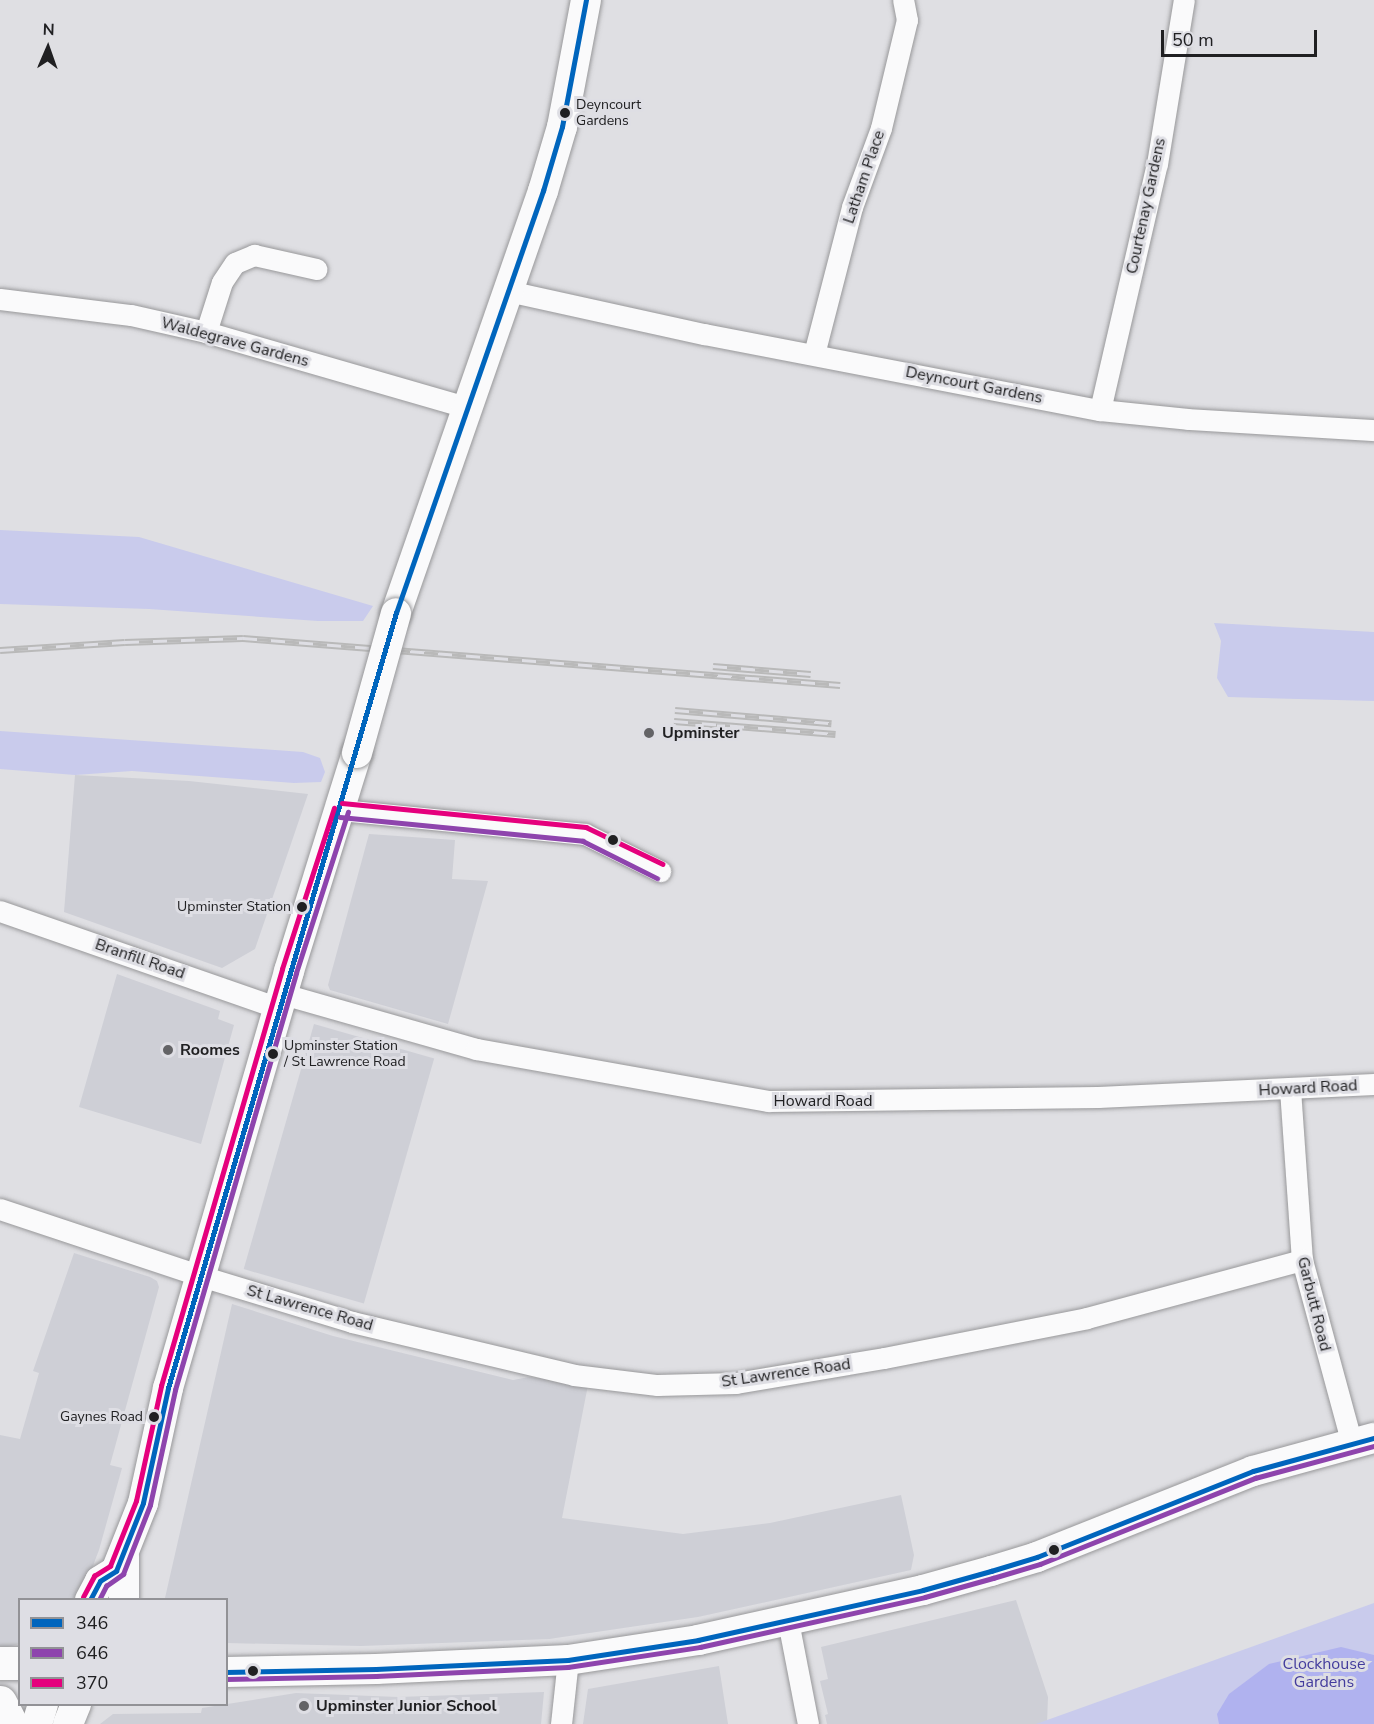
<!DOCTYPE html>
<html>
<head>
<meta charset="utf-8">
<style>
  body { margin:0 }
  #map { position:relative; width:1374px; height:1724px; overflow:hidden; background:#dfdfe3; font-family:"Nunito Sans",sans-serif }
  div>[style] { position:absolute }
  .built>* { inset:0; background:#cecfd6; transform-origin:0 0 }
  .green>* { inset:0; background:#c9cbec }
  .water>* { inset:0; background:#b0b2ef }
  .roads { filter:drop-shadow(0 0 2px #98989a) drop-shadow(0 0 2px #98989a) }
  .street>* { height:21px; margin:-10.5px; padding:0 10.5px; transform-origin:10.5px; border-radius:10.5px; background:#fafafb }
  .secondary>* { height:30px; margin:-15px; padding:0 15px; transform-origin:15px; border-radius:15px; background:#fafafb }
  .primary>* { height:33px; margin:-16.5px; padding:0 16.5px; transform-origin:16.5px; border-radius:16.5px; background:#fafafb }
  .rail>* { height:7px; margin-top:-3.5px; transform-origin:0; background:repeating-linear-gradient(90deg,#dedee4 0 14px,#b9b9b9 0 28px); box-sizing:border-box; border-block:2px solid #b9b9b9 }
  .bridges { filter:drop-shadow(0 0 2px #98989a) drop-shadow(0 0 2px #98989a) }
  .secondary-bridge>* { height:30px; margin:-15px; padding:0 15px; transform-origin:15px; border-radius:15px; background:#fafafb }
  .bus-1>* { height:4.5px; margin:-2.25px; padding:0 2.25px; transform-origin:2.25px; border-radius:2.25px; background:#0065bd }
  .bus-2>* { height:4.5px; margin:-2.25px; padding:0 2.25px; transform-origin:2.25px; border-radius:2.25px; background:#8e44ad }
  .bus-3>* { height:4.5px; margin:-2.25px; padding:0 2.25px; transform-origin:2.25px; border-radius:2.25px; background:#e5007d }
  .dots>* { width:16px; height:16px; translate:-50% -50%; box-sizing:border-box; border:3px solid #dedee4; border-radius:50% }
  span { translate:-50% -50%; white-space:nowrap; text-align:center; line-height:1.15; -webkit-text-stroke:6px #dedee4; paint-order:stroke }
  .bus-label { font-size:14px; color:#202022 }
  .left { translate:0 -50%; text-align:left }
  .right { translate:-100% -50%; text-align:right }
  .street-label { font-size:16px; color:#202022 }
  .poi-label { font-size:16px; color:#202022; font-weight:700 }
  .park-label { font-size:16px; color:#433c9d }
  .legend { position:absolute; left:18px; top:1598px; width:210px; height:108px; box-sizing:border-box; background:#dedee4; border:2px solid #929296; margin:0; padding:8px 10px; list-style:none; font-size:18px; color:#202022 }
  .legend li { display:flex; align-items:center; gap:12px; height:30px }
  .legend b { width:30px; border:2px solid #929296 }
  .north { position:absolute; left:18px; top:18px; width:60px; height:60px; -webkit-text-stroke:4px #dedee4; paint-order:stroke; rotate:2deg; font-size:16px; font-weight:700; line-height:24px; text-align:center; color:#202022 }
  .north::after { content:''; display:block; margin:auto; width:21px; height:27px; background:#202022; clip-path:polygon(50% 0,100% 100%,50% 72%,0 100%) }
  .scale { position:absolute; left:1161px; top:30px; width:156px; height:27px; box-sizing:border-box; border:3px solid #202022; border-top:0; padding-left:8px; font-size:18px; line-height:21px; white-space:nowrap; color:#202022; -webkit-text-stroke:4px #dedee4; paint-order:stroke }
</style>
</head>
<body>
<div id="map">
  <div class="built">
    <div style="clip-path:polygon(75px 775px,189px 781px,308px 794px,255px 949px,222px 968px,64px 912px)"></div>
    <div style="clip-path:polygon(369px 834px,455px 840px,452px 879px,488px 881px,448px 1024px,330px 990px,328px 985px)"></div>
    <div style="clip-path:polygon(117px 974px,220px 1011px,218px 1019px,234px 1025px,201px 1144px,79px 1107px)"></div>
    <div style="left:314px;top:1024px;width:125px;height:255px;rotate:16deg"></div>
    <div style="clip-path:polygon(74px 1253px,150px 1277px,157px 1281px,159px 1287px,110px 1465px,122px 1468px,99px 1550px,89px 1576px,74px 1599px,20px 1600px,19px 1644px,0 1649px,0 1435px,20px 1439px,39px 1373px,33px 1371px)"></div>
    <div style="clip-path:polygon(232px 1304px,333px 1336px,513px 1380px,529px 1377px,588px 1385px,562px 1518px,683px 1534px,770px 1523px,901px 1495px,914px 1555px,911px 1570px,698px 1617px,549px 1639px,361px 1646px,227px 1643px,226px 1600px,165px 1598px)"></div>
    <div style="clip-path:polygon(1016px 1600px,1048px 1697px,1047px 1724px,827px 1724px,825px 1715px,828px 1714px,820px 1681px,828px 1679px,821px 1647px)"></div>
    <div style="clip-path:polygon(719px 1666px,728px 1724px,583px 1724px,588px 1689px)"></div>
    <div style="clip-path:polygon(296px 1693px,398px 1697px,544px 1692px,541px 1724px,100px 1724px,113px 1714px,201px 1713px,202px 1708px)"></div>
  </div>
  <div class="green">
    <div style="clip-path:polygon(0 530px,139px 537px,373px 606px,363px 621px,318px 621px,149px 609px,0 604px)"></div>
    <div style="clip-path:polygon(1214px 623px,1374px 632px,1374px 701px,1228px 697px,1217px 678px,1221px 641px)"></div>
    <div style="clip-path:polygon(0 731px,303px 752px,320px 758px,325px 772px,321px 782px,294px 783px,132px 771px,75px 775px,0 769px)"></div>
    <div style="clip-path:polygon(1374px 1603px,1374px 1724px,1036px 1724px)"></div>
  </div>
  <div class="water">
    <div style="clip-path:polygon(1341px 1647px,1374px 1655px,1374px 1724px,1219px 1724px,1217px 1714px,1229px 1694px,1269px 1664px)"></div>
  </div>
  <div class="roads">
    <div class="street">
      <div style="left:508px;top:291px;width:201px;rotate:12.4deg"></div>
      <div style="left:704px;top:334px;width:403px;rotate:10.9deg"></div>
      <div style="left:1100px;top:410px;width:88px;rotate:5.8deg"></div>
      <div style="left:1188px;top:419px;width:186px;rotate:3.4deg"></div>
      <div style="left:0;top:299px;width:132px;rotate:7deg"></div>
      <div style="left:131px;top:315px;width:77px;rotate:12.8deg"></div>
      <div style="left:206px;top:332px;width:271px;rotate:16.1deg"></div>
      <div style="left:206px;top:332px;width:52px;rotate:-72.3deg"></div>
      <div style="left:222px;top:282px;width:23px;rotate:-56deg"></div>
      <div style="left:235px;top:263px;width:21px;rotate:-23deg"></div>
      <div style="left:254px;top:255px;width:64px;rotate:12.7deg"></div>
      <div style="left:814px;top:354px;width:152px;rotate:-75.5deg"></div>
      <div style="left:852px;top:207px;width:84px;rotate:-69.8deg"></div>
      <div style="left:881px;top:128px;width:111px;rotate:-76.5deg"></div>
      <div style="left:907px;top:20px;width:20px;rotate:-101deg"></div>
      <div style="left:1100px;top:410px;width:253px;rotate:-77deg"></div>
      <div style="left:1157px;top:164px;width:166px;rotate:-80.7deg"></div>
      <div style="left:341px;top:810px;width:245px;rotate:5.6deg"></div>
      <div style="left:585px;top:834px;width:84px;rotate:26.3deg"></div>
      <div style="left:0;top:911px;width:295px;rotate:19.2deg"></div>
      <div style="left:283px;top:994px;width:201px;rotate:15.9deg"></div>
      <div style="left:476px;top:1049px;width:297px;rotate:10.1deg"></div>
      <div style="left:768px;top:1101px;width:330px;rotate:-0.7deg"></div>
      <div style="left:1098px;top:1097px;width:276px;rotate:-2.7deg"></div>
      <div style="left:1290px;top:1089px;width:171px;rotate:86deg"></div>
      <div style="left:1302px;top:1260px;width:191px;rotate:74.8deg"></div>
      <div style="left:0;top:1209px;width:212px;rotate:18.4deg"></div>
      <div style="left:201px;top:1276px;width:158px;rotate:16.9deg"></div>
      <div style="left:352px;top:1322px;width:228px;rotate:13.4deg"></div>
      <div style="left:574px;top:1375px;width:84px;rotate:6.9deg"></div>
      <div style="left:657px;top:1385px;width:79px;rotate:-1.5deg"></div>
      <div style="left:736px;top:1383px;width:150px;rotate:-9.6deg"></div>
      <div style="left:884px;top:1358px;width:207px;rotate:-11.1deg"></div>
      <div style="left:1087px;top:1318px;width:223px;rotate:-15.1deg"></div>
      <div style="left:788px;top:1621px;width:105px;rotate:79deg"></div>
      <div style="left:561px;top:1724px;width:64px;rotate:-83.8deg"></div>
    </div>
    <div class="secondary">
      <div style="left:396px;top:613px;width:447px;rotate:-70.8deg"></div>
      <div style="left:543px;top:191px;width:67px;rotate:-73.5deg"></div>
      <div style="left:562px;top:127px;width:129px;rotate:-79.3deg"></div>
      <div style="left:124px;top:1556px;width:44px;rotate:90deg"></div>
      <div style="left:90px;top:1600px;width:21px;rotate:-62deg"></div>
      <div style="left:100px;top:1581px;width:19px;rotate:-32deg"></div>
      <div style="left:116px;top:1571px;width:73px;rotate:-68.3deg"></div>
      <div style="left:143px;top:1503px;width:118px;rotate:-77.7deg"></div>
      <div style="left:168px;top:1388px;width:434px;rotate:-73.8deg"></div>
      <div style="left:289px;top:971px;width:228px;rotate:-72.7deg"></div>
      <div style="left:226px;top:1672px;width:150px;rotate:-1.1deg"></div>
      <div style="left:376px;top:1669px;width:192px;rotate:-2.7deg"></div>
      <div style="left:568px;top:1660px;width:132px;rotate:-8.7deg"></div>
      <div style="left:698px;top:1640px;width:230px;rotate:-12.5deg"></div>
      <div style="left:923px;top:1590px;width:71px;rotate:-15.6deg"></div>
      <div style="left:991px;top:1571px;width:48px;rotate:-16.9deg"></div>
      <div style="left:1037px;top:1557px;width:232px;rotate:-21.7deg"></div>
      <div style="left:1253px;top:1471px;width:125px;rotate:-15.3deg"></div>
      <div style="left:37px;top:1724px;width:21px;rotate:-73deg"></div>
      <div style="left:68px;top:1724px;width:22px;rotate:-68deg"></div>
    </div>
    <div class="primary">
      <div style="left:0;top:1663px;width:20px"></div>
      <div style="left:0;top:1702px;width:25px;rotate:63deg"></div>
    </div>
  </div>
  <div class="rail">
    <div style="left:0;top:650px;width:125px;rotate:-3.7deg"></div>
    <div style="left:125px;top:642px;width:118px;rotate:-1.9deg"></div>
    <div style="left:243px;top:638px;width:599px;rotate:4.5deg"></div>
    <div style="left:713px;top:666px;width:98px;rotate:4.7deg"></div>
    <div style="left:675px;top:710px;width:157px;rotate:4.8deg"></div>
    <div style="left:674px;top:721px;width:162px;rotate:4.6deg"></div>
  </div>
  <div class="bridges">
    <div class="secondary-bridge">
      <div style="left:357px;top:753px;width:145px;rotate:-74.4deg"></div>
    </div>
  </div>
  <div class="bus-1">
    <div style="left:90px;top:1600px;width:21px;rotate:-62deg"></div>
    <div style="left:100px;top:1581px;width:19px;rotate:-32deg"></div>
    <div style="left:116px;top:1571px;width:73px;rotate:-68.3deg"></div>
    <div style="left:143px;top:1503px;width:118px;rotate:-77.7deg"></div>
    <div style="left:168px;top:1388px;width:808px;rotate:-73.61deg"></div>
    <div style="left:396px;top:613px;width:447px;rotate:-70.8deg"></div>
    <div style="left:543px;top:191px;width:67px;rotate:-73.5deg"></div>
    <div style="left:562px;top:127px;width:129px;rotate:-79.3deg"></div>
    <div style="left:226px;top:1672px;width:150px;rotate:-1.1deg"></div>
    <div style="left:376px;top:1669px;width:192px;rotate:-2.7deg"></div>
    <div style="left:568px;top:1660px;width:132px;rotate:-8.7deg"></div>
    <div style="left:698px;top:1640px;width:230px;rotate:-12.5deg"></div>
    <div style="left:923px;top:1590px;width:71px;rotate:-15.6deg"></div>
    <div style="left:991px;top:1571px;width:48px;rotate:-16.9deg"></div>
    <div style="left:1037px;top:1557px;width:232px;rotate:-21.7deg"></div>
    <div style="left:1253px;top:1471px;width:125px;rotate:-15.3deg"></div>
  </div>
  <div class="bus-2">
    <div style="left:340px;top:817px;width:244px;rotate:5.6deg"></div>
    <div style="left:583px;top:841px;width:83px;rotate:26.6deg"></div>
    <div style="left:99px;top:1600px;width:16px;rotate:-63deg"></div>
    <div style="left:106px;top:1586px;width:21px;rotate:-35deg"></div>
    <div style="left:123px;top:1574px;width:74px;rotate:-68.6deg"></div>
    <div style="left:150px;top:1505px;width:118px;rotate:-77.7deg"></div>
    <div style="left:175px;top:1390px;width:434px;rotate:-73.8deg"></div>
    <div style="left:296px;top:973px;width:169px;rotate:-72.1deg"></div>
    <div style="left:226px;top:1679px;width:150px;rotate:-1.1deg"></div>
    <div style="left:376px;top:1676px;width:192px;rotate:-2.7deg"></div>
    <div style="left:568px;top:1667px;width:134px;rotate:-8.6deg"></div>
    <div style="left:700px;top:1647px;width:230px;rotate:-12.5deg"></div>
    <div style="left:925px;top:1597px;width:71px;rotate:-15.6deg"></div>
    <div style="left:993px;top:1578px;width:49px;rotate:-16.6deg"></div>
    <div style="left:1040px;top:1564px;width:232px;rotate:-21.8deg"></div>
    <div style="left:1255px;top:1478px;width:123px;rotate:-15.1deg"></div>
  </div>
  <div class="bus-3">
    <div style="left:342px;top:803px;width:245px;rotate:5.6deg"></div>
    <div style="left:586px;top:827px;width:85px;rotate:25.7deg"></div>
    <div style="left:83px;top:1597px;width:24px;rotate:-62deg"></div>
    <div style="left:94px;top:1576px;width:19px;rotate:-32deg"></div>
    <div style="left:110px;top:1566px;width:70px;rotate:-68.2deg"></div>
    <div style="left:136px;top:1501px;width:118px;rotate:-77.7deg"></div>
    <div style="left:161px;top:1386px;width:434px;rotate:-73.8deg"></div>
    <div style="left:282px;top:969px;width:169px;rotate:-72.1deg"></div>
  </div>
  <div class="dots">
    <div style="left:565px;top:113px;background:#202022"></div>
    <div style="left:649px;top:733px;background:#636366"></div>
    <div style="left:613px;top:840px;background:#202022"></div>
    <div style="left:302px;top:907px;background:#202022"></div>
    <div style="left:168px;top:1050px;background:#636366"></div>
    <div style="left:273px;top:1054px;background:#202022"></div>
    <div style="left:154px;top:1417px;background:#202022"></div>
    <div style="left:1054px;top:1550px;background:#202022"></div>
    <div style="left:253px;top:1671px;background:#202022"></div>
    <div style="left:304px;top:1706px;background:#636366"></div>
  </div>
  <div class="bus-label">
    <span class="left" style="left:576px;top:113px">Deyncourt<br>Gardens</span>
    <span class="right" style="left:291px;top:907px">Upminster Station</span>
    <span class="left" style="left:284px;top:1054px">Upminster Station<br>/ St Lawrence Road</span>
    <span class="right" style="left:143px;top:1417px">Gaynes Road</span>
  </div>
  <div class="street-label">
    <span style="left:864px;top:177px;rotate:-71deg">Latham Place</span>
    <span style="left:1146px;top:206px;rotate:-78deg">Courtenay Gardens</span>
    <span style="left:235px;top:342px;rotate:15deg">Waldegrave Gardens</span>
    <span style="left:974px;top:385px;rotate:11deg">Deyncourt Gardens</span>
    <span style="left:140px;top:959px;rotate:19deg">Branfill Road</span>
    <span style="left:1308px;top:1088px;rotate:-3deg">Howard Road</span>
    <span style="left:823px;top:1101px">Howard Road</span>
    <span style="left:1314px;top:1304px;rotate:76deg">Garbutt Road</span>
    <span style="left:310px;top:1308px;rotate:16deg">St Lawrence Road</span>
    <span style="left:786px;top:1373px;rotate:-8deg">St Lawrence Road</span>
  </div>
  <div class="poi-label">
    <span class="left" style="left:662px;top:733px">Upminster</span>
    <span class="left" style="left:180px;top:1050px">Roomes</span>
    <span class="left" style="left:316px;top:1706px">Upminster Junior School</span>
  </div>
  <div class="park-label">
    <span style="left:1324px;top:1673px">Clockhouse<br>Gardens</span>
  </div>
  <ul class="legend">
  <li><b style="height:8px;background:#0065bd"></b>346</li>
  <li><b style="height:8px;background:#8e44ad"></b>646</li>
  <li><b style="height:8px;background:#e5007d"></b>370</li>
  </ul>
  <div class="north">N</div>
  <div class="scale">50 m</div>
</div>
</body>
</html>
